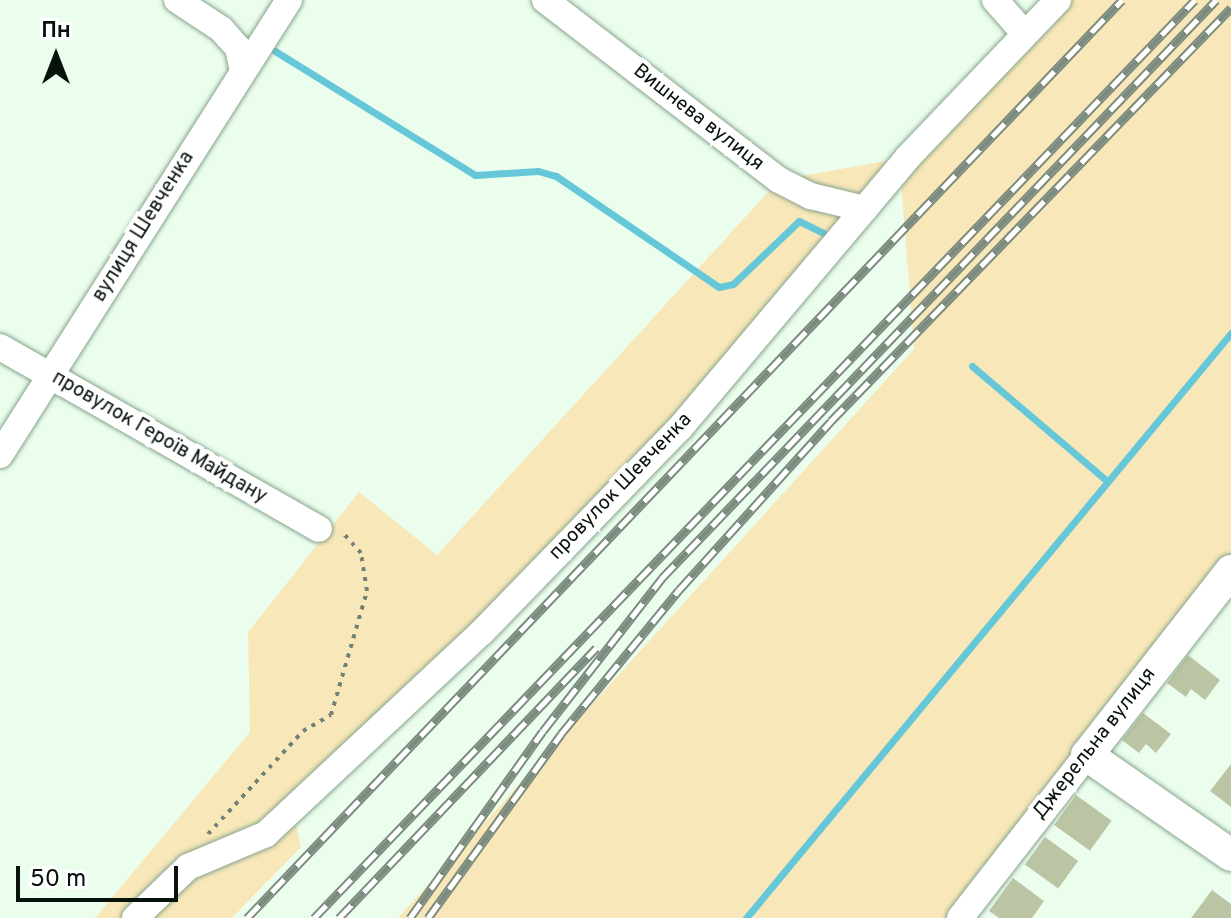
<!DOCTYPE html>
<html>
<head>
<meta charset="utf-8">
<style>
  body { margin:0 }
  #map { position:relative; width:1231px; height:918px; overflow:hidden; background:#ebfeee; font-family:Overpass,sans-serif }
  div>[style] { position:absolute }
  .green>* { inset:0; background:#f8e8b9 }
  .stream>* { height:7px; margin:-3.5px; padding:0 3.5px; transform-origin:3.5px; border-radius:3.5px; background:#65c7d8 }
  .building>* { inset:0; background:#bbc5a3; transform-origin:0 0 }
  .path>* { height:4px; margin-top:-2px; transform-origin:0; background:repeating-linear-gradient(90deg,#728075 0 4px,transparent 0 10px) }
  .roads { filter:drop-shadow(0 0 2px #87a48c) drop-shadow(0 0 2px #87a48c) }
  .minor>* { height:26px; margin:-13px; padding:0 13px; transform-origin:13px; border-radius:13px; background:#fff }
  .tertiary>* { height:32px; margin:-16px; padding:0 16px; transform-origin:16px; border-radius:16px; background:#fff }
  .rail>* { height:9px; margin-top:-4.5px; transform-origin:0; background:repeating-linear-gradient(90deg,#fff 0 18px,#7c8b7f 0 36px); box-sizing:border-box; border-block:2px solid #7c8b7f }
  span { translate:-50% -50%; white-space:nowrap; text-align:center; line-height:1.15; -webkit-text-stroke:8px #fff; paint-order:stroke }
  .street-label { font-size:20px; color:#07120a }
  .north { position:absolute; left:16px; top:16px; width:80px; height:80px; -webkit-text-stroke:6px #fff; paint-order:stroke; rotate:0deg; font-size:22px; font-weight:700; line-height:32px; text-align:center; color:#07120a }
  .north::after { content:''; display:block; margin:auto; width:28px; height:36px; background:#07120a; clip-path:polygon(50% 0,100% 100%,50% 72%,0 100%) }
  .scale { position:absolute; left:16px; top:866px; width:162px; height:36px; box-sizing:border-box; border:4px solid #07120a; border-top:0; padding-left:10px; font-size:24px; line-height:28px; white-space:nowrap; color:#07120a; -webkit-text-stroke:6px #fff; paint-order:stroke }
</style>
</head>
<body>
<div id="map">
  <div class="green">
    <div style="clip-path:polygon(1059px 0,1231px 0,1231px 571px,960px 918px,398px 918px,914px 349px,900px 168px,789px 303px,293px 812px,301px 847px,232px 918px,95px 918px,250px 732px,248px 632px,359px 492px,437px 555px,779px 180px,908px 157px)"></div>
  </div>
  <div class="stream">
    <div style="left:275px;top:51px;width:235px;rotate:31.8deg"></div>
    <div style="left:475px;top:175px;width:63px;rotate:-3.6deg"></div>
    <div style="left:538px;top:171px;width:19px;rotate:16deg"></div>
    <div style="left:556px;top:176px;width:197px;rotate:34.3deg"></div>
    <div style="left:719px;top:287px;width:14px;rotate:-12deg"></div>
    <div style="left:733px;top:284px;width:91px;rotate:-43.7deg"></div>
    <div style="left:799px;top:221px;width:28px;rotate:26deg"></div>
    <div style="left:972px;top:366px;width:176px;rotate:40.4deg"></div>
    <div style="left:746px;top:918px;width:760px;rotate:-50.34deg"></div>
  </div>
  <div class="building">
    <div style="clip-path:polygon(1188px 655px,1220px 680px,1205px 700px,1191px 689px,1186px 697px,1167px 683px)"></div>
    <div style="clip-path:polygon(1143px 713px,1171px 734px,1156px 753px,1146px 744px,1139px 753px,1122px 740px)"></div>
    <div style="clip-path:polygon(1231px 764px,1231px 807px,1210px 791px)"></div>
    <div style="left:1076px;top:795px;width:44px;height:37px;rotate:36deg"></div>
    <div style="left:1045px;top:837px;width:41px;height:34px;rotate:36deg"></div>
    <div style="clip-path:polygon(1013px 878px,1044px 901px,1032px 918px,999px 918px,989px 911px)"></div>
    <div style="clip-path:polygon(1212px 890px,1231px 904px,1231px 918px,1191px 918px)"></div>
  </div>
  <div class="path">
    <div style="left:208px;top:834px;width:140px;rotate:-47.3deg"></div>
    <div style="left:303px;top:731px;width:32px;rotate:-30deg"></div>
    <div style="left:331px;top:715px;width:129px;rotate:-73.8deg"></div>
    <div style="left:367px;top:591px;width:38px;rotate:-99deg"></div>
    <div style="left:361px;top:553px;width:30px;rotate:-132deg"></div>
  </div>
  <div class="roads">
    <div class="minor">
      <div style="left:177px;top:0;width:53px;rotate:33.4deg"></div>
      <div style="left:221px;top:29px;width:25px;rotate:48deg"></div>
      <div style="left:238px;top:48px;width:19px;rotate:78deg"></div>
      <div style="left:545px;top:0;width:295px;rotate:37.6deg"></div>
      <div style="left:779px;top:180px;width:36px;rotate:27deg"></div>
      <div style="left:811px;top:196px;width:55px;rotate:13.8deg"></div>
      <div style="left:995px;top:0;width:45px;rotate:48.6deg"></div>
      <div style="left:0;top:347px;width:367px;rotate:29.7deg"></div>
      <div style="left:0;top:455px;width:539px;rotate:-57.58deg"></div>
      <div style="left:135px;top:918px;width:74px;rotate:-43.9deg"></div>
      <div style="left:188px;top:867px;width:85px;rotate:-22.9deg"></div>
      <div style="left:266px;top:834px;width:296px;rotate:-43.1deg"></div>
      <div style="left:482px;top:632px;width:284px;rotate:-45.9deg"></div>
      <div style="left:680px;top:428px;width:354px;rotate:-49.9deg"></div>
      <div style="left:908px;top:157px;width:217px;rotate:-46.3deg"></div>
      <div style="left:960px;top:918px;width:207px;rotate:-52.1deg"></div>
    </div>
    <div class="tertiary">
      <div style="left:1231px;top:571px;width:234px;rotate:128deg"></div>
      <div style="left:1087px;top:755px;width:175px;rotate:34.8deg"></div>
    </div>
  </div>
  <div class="rail">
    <div style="left:247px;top:918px;width:1268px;rotate:-46.37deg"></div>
    <div style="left:314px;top:918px;width:1272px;rotate:-46.18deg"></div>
    <div style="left:339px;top:918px;width:373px;rotate:-46.4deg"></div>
    <div style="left:410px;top:918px;width:229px;rotate:-54.6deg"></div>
    <div style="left:543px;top:731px;width:194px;rotate:-52.1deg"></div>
    <div style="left:662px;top:578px;width:801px;rotate:-46.21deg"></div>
    <div style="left:428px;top:918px;width:227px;rotate:-54.1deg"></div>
    <div style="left:561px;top:734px;width:186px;rotate:-50.7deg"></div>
    <div style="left:679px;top:590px;width:227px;rotate:-48deg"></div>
    <div style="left:831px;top:421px;width:575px;rotate:-45.92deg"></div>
  </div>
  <div class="street-label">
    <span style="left:698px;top:118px;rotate:38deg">Вишнева вулиця</span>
    <span style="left:144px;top:227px;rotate:-58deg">вулиця Шевченка</span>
    <span style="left:159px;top:438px;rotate:30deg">провулок Героїв Майдану</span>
    <span style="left:621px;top:487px;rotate:-46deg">провулок Шевченка</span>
    <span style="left:1095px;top:744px;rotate:-52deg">Джерельна вулиця</span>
  </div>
  <div class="north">Пн</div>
  <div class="scale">50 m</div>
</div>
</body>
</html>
